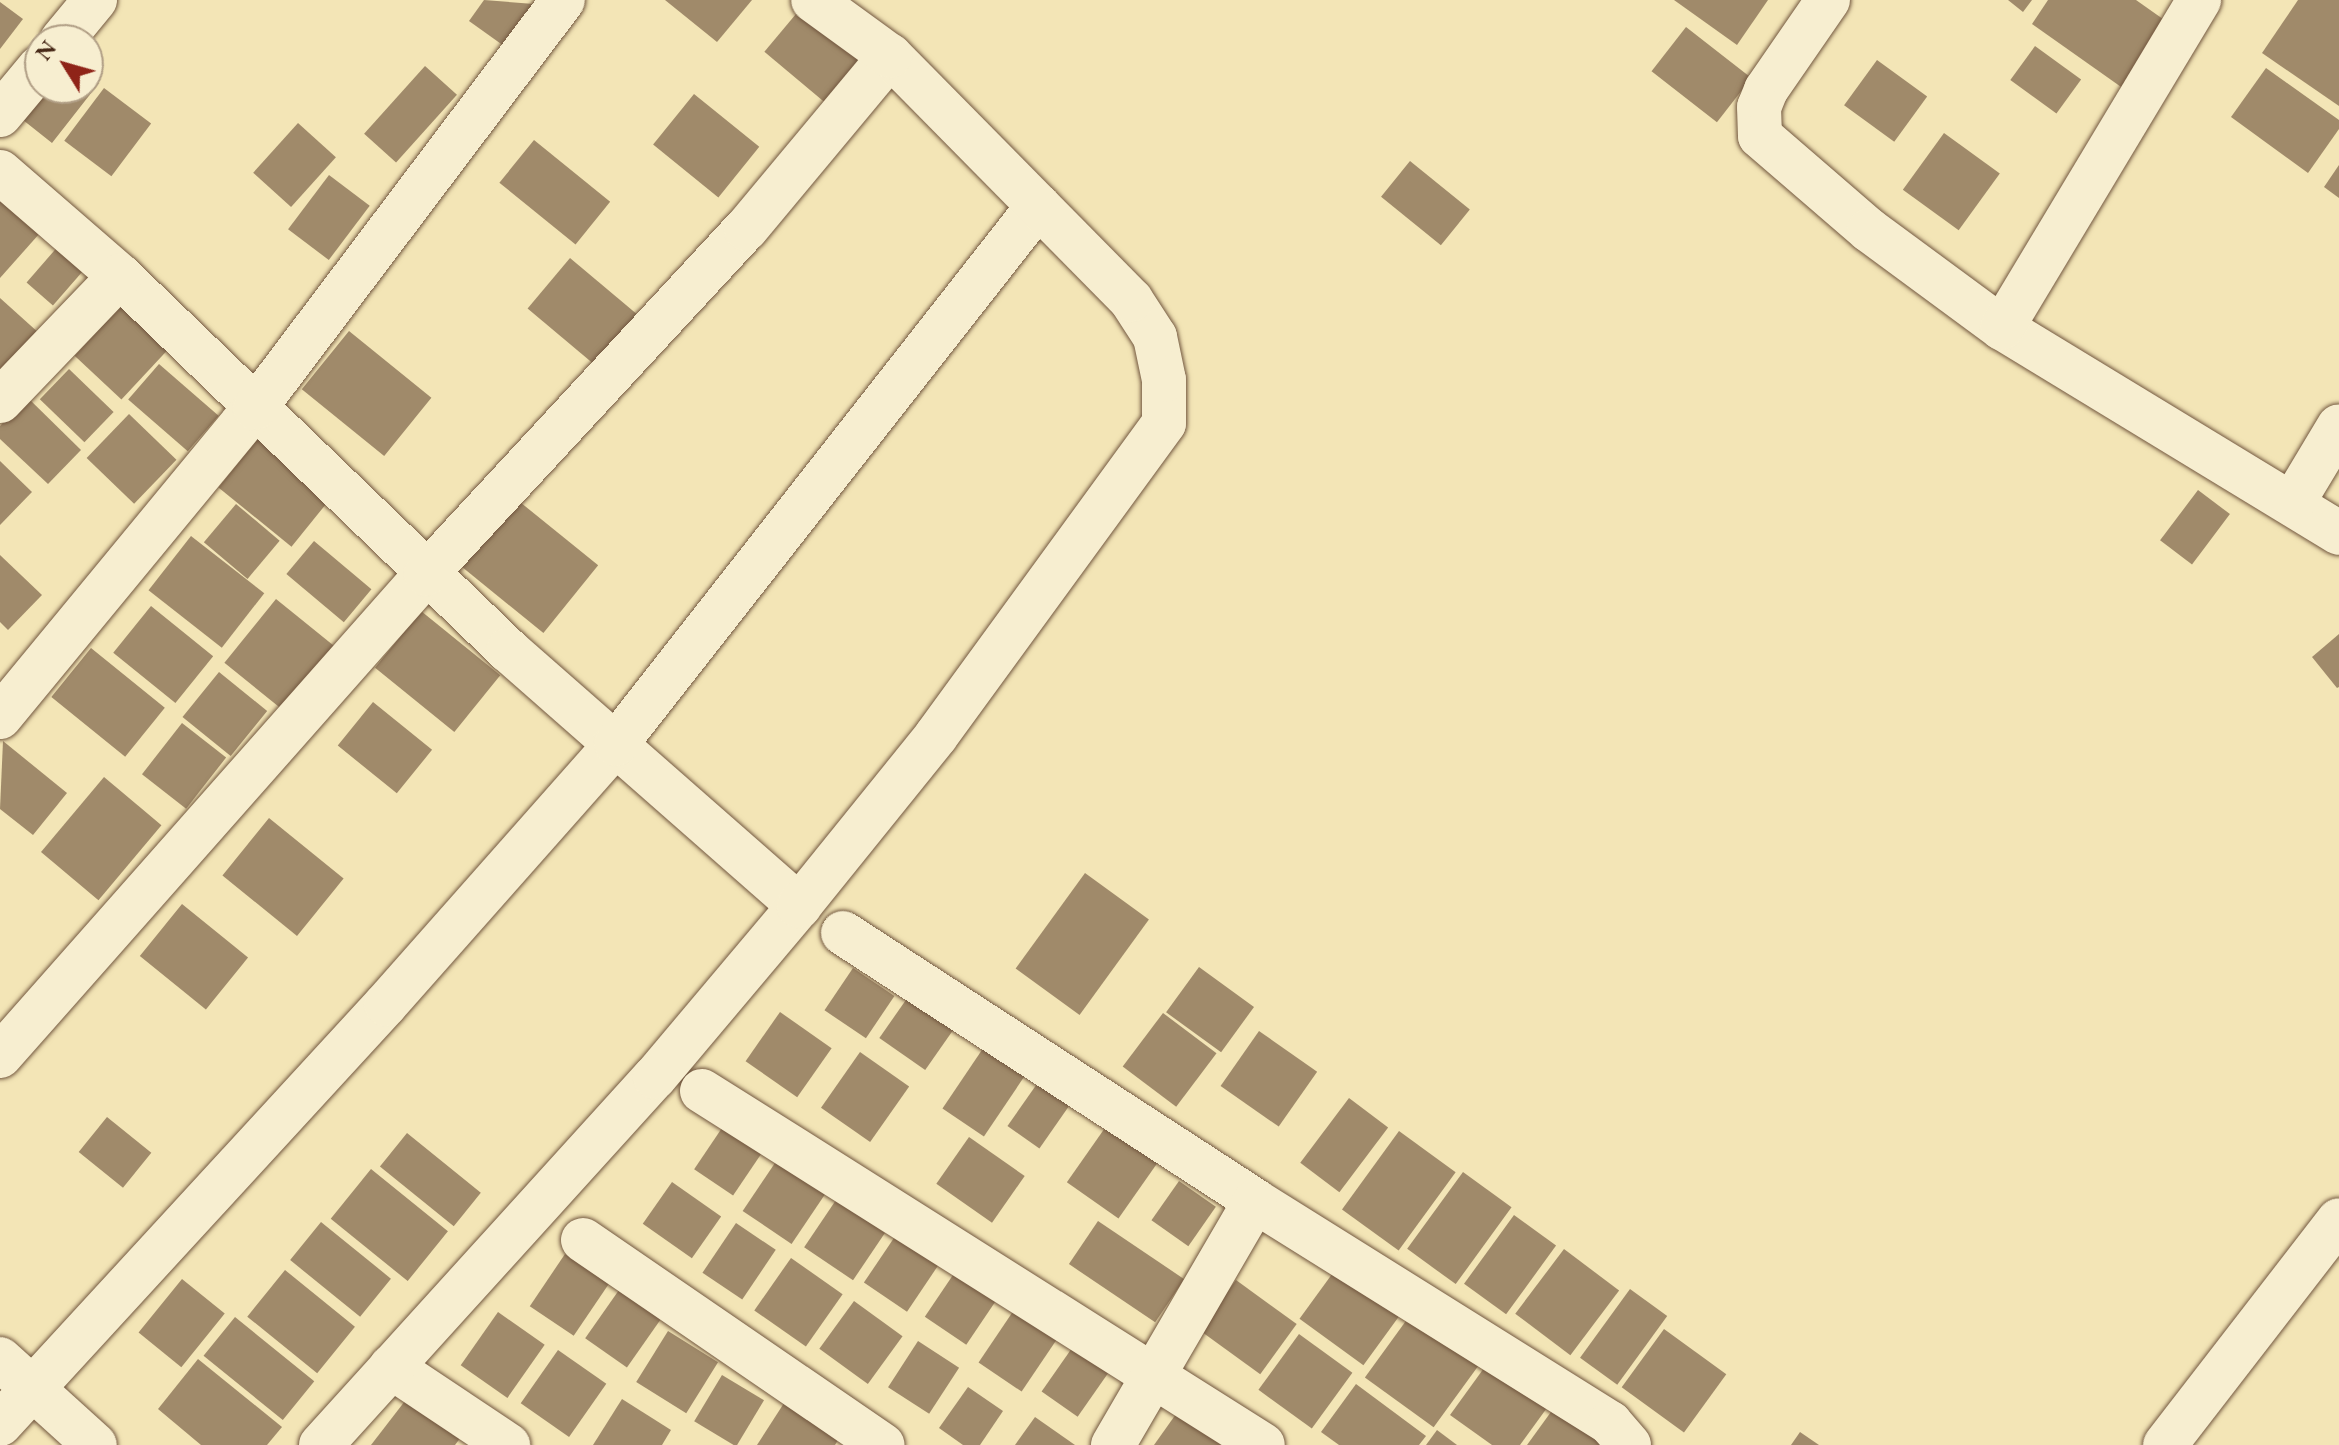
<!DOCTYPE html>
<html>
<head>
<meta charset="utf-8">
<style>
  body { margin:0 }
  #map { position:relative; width:2339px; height:1445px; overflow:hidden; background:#f3e5b6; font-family:"EB Garamond",serif }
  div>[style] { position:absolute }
  .building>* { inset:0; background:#a08a6a; transform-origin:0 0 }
  .roads { filter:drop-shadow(0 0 2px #72573f) drop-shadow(0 0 2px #72573f) }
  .minor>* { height:44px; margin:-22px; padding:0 22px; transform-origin:22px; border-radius:22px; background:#f7eed0 }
  .tertiary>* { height:44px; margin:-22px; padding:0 22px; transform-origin:22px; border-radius:22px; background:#f7eed0 }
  span { translate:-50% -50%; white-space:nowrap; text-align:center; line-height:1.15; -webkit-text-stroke:6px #f7eed0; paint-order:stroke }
  .north { position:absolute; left:24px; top:24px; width:80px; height:80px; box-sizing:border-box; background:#f7eed0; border:2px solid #b19f86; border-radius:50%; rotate:307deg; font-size:22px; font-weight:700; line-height:32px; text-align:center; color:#472817 }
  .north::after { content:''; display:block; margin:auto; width:28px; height:36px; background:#8f2418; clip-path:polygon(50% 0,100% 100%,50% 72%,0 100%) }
</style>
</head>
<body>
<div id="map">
  <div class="building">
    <div style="clip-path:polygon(484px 0,534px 4px,504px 46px,469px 21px)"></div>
    <div style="clip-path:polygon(665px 0,752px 0,717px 42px)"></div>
    <div style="clip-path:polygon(1674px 0,1768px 0,1737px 45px)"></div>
    <div style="clip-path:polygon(2008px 0,2032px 0,2023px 12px)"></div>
    <div style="clip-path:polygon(2048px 0,2136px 0,2170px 24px,2124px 89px,2032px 24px)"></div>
    <div style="clip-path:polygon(2298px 0,2339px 0,2339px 106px,2262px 53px)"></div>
    <div style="clip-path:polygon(0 2px,23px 19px,0 49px)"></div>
    <div style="left:801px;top:8px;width:83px;height:57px;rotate:40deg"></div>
    <div style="left:1686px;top:27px;width:83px;height:56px;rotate:38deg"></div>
    <div style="left:2035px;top:46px;width:57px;height:42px;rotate:36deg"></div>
    <div style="left:1877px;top:60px;width:62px;height:56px;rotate:36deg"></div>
    <div style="left:425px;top:66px;width:43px;height:91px;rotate:42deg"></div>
    <div style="clip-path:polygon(2266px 68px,2339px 120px,2339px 129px,2308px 173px,2231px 117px)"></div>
    <div style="clip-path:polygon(88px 74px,99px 83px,52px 143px,23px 120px,48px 88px,88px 88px)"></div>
    <div style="left:104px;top:88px;width:59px;height:66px;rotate:37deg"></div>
    <div style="left:694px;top:94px;width:84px;height:65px;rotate:39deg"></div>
    <div style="left:298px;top:123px;width:51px;height:67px;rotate:42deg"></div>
    <div style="left:1944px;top:133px;width:69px;height:70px;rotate:36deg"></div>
    <div style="left:534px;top:140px;width:98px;height:55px;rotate:39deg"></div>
    <div style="left:1410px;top:161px;width:77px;height:46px;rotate:39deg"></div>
    <div style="clip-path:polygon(2339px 165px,2339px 198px,2324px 187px)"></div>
    <div style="left:329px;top:175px;width:51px;height:68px;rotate:37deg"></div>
    <div style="clip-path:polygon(0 198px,40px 233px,0 278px)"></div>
    <div style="left:60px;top:244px;width:35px;height:51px;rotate:41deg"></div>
    <div style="left:570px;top:258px;width:105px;height:66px;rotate:40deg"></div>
    <div style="clip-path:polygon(0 298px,50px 343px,0 370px)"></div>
    <div style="left:121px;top:306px;width:64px;height:68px;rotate:43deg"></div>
    <div style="left:349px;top:331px;width:106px;height:75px;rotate:39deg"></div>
    <div style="left:159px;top:364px;width:79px;height:47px;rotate:41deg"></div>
    <div style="left:69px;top:369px;width:62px;height:42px;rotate:44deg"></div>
    <div style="clip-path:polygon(27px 397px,81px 450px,48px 484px,0 439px,0 426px)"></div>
    <div style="left:129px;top:414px;width:66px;height:61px;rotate:44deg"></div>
    <div style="left:265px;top:430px;width:94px;height:74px;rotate:39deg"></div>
    <div style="clip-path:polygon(0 461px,32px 492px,0 525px)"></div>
    <div style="left:2198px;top:490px;width:40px;height:63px;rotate:37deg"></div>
    <div style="left:515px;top:498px;width:107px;height:87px;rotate:39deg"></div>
    <div style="left:236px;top:504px;width:57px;height:50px;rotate:40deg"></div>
    <div style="left:191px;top:536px;width:93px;height:69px;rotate:38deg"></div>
    <div style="left:314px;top:541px;width:75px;height:43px;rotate:40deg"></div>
    <div style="clip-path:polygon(0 555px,42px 595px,8px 630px,0 622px)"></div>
    <div style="left:276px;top:599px;width:84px;height:82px;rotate:39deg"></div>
    <div style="left:151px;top:606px;width:80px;height:60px;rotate:39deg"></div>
    <div style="left:421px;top:611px;width:102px;height:73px;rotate:39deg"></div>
    <div style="clip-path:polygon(2339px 634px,2339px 687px,2337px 688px,2312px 657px)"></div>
    <div style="left:91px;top:648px;width:95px;height:63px;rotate:39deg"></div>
    <div style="left:219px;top:672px;width:62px;height:58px;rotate:39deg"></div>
    <div style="left:373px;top:702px;width:76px;height:56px;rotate:39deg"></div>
    <div style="left:182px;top:723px;width:56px;height:65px;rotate:38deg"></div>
    <div style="clip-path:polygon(3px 741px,67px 793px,33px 835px,0 809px)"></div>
    <div style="left:104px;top:777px;width:75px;height:98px;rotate:40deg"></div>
    <div style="left:269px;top:818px;width:96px;height:74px;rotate:39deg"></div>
    <div style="left:1085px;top:873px;width:79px;height:118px;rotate:36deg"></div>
    <div style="left:182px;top:904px;width:85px;height:67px;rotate:39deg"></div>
    <div style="left:1199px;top:967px;width:68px;height:56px;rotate:36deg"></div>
    <div style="left:853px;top:968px;width:50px;height:51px;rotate:34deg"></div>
    <div style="left:908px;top:997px;width:56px;height:50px;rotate:35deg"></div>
    <div style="left:780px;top:1012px;width:63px;height:60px;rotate:35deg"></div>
    <div style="left:1163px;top:1013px;width:67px;height:67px;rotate:37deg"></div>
    <div style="left:1259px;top:1031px;width:71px;height:67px;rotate:35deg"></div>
    <div style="left:990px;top:1038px;width:50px;height:85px;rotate:34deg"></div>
    <div style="left:860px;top:1052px;width:60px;height:68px;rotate:35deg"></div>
    <div style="left:1039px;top:1081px;width:39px;height:55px;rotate:35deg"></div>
    <div style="left:1349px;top:1098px;width:49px;height:81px;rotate:37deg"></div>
    <div style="left:107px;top:1117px;width:57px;height:45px;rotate:39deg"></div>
    <div style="left:726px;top:1122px;width:47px;height:57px;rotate:34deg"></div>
    <div style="left:1107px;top:1125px;width:63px;height:70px;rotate:35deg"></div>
    <div style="left:1399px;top:1131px;width:70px;height:97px;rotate:36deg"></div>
    <div style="left:407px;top:1133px;width:95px;height:43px;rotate:39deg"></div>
    <div style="left:969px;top:1137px;width:68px;height:57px;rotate:35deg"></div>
    <div style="left:779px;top:1157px;width:59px;height:65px;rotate:34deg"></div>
    <div style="left:371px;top:1169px;width:99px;height:64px;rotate:39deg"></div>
    <div style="left:1463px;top:1172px;width:60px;height:95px;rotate:36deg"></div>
    <div style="left:1179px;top:1181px;width:45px;height:48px;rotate:35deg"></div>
    <div style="left:672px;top:1182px;width:60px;height:51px;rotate:35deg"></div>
    <div style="left:836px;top:1200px;width:59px;height:57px;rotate:34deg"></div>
    <div style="left:1514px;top:1215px;width:52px;height:85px;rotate:36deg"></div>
    <div style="left:1098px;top:1221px;width:104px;height:52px;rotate:34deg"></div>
    <div style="left:321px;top:1222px;width:90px;height:49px;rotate:39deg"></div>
    <div style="left:736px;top:1223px;width:48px;height:60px;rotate:34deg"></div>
    <div style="left:898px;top:1232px;width:52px;height:61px;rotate:34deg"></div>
    <div style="left:1564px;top:1249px;width:69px;height:81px;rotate:37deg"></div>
    <div style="left:565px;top:1254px;width:53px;height:63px;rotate:34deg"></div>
    <div style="left:791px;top:1258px;width:63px;height:64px;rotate:35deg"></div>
    <div style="left:1343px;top:1259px;width:79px;height:74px;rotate:36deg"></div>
    <div style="left:285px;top:1270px;width:90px;height:60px;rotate:39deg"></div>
    <div style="left:955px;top:1272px;width:50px;height:54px;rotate:34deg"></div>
    <div style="left:182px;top:1279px;width:55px;height:69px;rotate:39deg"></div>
    <div style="left:1236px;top:1280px;width:75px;height:62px;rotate:36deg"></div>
    <div style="left:1630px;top:1289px;width:46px;height:85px;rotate:36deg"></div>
    <div style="left:619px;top:1290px;width:51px;height:59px;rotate:35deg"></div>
    <div style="left:854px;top:1301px;width:60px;height:59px;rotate:36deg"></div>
    <div style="left:1016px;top:1307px;width:52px;height:67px;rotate:34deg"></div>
    <div style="left:1416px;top:1307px;width:85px;height:87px;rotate:36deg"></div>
    <div style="left:498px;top:1312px;width:57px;height:65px;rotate:35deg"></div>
    <div style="left:235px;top:1317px;width:102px;height:50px;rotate:39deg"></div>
    <div style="left:1664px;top:1329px;width:77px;height:72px;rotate:36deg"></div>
    <div style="left:668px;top:1331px;width:59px;height:60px;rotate:32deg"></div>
    <div style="left:1299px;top:1334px;width:66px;height:69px;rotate:36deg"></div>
    <div style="left:918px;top:1341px;width:49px;height:55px;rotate:33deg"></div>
    <div style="left:1072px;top:1348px;width:44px;height:53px;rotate:35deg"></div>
    <div style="left:558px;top:1350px;width:59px;height:65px;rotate:35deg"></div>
    <div style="clip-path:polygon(1492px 1357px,1552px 1401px,1520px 1445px,1492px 1445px,1450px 1415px)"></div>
    <div style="clip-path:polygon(198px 1359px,282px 1427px,267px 1445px,201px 1445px,158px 1409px)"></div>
    <div style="left:722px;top:1375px;width:49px;height:54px;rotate:31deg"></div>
    <div style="clip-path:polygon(1356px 1384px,1426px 1436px,1419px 1445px,1339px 1445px,1321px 1432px)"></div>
    <div style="clip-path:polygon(968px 1387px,1003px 1411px,980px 1445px,963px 1445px,939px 1428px)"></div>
    <div style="clip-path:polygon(415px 1388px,467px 1429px,455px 1445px,371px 1445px)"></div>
    <div style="clip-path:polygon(622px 1399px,671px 1430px,662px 1445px,593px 1445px)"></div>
    <div style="clip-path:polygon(786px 1400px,841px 1435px,835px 1445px,757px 1445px)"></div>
    <div style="clip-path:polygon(1556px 1405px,1611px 1445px,1527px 1445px)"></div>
    <div style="clip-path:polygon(1181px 1407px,1226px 1438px,1222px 1445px,1154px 1445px)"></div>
    <div style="clip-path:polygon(1035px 1417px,1075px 1445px,1015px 1445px)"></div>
    <div style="clip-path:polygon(1437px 1430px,1457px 1445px,1426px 1445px)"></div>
    <div style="clip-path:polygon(1800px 1432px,1819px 1445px,1791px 1445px)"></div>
  </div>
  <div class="roads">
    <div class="minor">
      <div style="left:1828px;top:0;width:109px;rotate:124.6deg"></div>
      <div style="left:1766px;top:90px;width:18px;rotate:112deg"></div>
      <div style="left:1759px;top:107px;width:29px;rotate:88deg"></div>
      <div style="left:1760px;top:136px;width:144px;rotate:40.8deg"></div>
      <div style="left:1869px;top:230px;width:165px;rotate:36.4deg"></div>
      <div style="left:2002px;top:328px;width:394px;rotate:31.3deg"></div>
      <div style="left:62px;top:40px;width:52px;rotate:-50.5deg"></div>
      <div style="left:0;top:115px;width:62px;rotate:-50.2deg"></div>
      <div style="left:0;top:172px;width:159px;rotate:40.9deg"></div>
      <div style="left:120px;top:276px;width:539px;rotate:43.95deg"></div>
      <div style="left:508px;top:650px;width:388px;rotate:41.3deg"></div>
      <div style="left:2002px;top:328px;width:383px;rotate:-59deg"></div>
      <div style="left:0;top:401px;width:173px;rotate:-46.2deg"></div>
      <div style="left:2294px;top:501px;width:87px;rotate:-59deg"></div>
      <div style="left:0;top:717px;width:401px;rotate:-50.5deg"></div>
      <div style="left:255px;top:408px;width:511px;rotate:-52.95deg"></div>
      <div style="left:843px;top:933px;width:491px;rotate:33deg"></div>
      <div style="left:1255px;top:1201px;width:419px;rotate:32deg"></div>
      <div style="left:1610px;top:1423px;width:29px;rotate:49deg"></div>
      <div style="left:0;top:1056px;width:643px;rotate:-48.53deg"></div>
      <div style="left:426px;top:574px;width:471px;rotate:-47.2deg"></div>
      <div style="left:746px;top:229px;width:225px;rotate:-50.2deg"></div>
      <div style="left:702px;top:1091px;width:663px;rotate:32.25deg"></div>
      <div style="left:583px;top:1240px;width:363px;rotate:34.4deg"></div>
      <div style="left:0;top:1359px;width:128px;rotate:42.2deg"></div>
      <div style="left:391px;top:1367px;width:141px;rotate:33.7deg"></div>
      <div style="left:0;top:1424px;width:570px;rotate:-47.42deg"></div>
      <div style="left:386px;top:1004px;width:347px;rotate:-48.5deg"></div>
      <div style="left:616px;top:744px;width:684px;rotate:-51.89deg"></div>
      <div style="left:321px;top:1445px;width:497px;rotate:-47.8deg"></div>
      <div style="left:655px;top:1077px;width:224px;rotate:-49.9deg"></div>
      <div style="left:799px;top:906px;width:218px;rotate:-51.1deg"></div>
      <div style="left:936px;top:736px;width:387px;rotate:-53.9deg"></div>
      <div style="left:1164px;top:423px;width:43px;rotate:-90deg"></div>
      <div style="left:1164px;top:380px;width:44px;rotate:-101.8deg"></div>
      <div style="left:1155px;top:337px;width:44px;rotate:-123deg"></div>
      <div style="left:1131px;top:300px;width:343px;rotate:-134.6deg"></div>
      <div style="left:890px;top:56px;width:95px;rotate:-144deg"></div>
      <div style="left:1113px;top:1445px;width:282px;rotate:-59.8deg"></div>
    </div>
    <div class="tertiary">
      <div style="left:2165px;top:1445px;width:284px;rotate:-52.3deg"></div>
    </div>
  </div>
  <div class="north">N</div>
</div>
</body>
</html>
